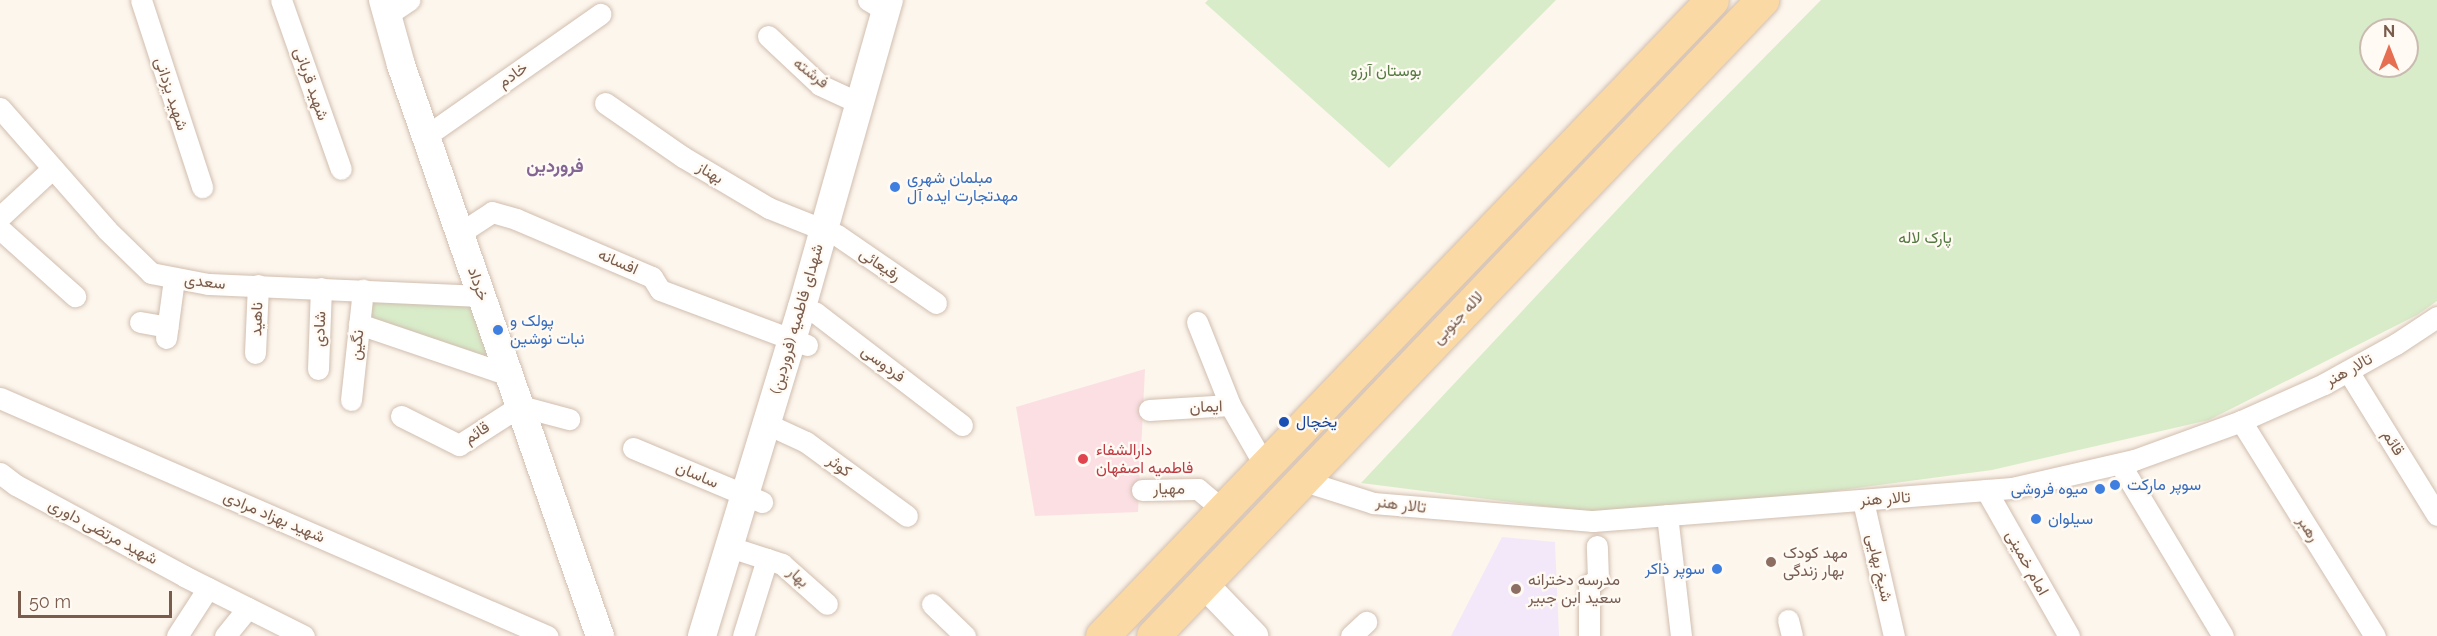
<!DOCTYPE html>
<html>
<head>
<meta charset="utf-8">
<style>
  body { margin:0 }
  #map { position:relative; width:2437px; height:636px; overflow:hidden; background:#fdf6ec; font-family:Raleway,Vazirmatn,sans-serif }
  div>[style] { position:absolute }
  .education>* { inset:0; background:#f3e8fa }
  .medical>* { inset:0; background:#fbdfe3 }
  .green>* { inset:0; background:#d8ecc9 }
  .roads { filter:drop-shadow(0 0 2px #d1beb0) drop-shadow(0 0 2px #d1beb0) }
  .street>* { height:21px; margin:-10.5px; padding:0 10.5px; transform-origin:10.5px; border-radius:10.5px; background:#fff }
  .secondary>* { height:28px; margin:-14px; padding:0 14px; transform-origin:14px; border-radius:14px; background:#fff }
  .primary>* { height:33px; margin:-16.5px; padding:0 16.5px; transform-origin:16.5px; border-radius:16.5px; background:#fbd9a5 }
  .dots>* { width:16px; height:16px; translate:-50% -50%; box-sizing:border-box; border:3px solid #fffaf3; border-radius:50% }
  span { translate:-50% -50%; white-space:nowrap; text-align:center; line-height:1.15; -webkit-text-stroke:4.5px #fffaf3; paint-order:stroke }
  .park-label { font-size:16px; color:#537a41 }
  .street-label { font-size:16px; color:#7a5c4d }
  .shop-label { font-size:16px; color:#366cbe }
  .left { translate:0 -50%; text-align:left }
  .right { translate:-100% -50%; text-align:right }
  .transit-label { font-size:16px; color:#164399 }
  .health-label { font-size:16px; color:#be3a42 }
  .education-label { font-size:16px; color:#785e54 }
  .neighbourhood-label { font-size:18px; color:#846695; font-weight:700 }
  .north { position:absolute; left:2359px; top:18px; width:60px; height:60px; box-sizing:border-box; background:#fffaf3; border:2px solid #cabbb1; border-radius:50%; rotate:0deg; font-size:16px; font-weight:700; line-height:24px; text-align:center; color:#7a5c4d }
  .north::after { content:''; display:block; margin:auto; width:21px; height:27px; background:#e76f51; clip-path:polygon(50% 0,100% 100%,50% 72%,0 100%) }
  .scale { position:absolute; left:18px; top:591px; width:154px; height:27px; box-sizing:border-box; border:3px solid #7a5c4d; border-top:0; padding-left:8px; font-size:18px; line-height:21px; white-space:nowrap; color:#7a5c4d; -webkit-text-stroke:4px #fffaf3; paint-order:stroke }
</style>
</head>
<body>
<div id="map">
  <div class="education">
    <div style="clip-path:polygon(1502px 537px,1555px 542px,1559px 636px,1451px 636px)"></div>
  </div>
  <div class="medical">
    <div style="clip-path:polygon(1145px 369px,1138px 512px,1035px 516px,1016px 407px)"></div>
  </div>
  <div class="green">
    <div style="clip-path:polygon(1208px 0,1556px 0,1389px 168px,1205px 3px)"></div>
    <div style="clip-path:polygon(evenodd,1821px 0,2437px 0,2437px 301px,2417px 315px,2209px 420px,1992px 470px,1804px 495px,1590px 512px,1361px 483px,1673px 150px,1821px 0,2371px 30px,2407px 30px,2407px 66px,2371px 66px,2371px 30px)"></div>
    <div style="clip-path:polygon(371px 297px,476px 305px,489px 361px,369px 321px)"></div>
  </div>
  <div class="roads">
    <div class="street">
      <div style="left:141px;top:0;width:197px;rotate:71.9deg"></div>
      <div style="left:281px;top:0;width:179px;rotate:70.5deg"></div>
      <div style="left:868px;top:0;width:21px;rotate:31deg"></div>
      <div style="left:387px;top:15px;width:27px;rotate:-34deg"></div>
      <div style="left:768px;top:36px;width:71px;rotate:43.3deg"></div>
      <div style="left:820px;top:85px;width:43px;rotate:24.8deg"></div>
      <div style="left:605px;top:103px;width:95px;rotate:34.7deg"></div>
      <div style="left:683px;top:157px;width:100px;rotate:30.7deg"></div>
      <div style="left:769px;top:208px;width:73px;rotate:21.7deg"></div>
      <div style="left:837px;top:235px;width:120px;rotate:34.5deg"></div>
      <div style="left:0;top:108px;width:162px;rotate:48.7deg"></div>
      <div style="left:107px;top:230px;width:62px;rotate:44.3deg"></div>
      <div style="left:151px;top:273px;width:58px;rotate:10.9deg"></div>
      <div style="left:208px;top:284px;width:274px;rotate:2.5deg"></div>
      <div style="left:426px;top:136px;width:213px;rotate:-35deg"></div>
      <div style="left:0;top:217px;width:72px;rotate:-42.8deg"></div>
      <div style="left:0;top:229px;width:101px;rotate:41.8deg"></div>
      <div style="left:460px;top:233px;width:38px;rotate:-33deg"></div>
      <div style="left:492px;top:212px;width:25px;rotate:16deg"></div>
      <div style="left:516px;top:219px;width:148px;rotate:23.1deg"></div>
      <div style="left:652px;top:277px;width:15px;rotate:58deg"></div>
      <div style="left:660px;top:290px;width:157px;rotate:20.5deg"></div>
      <div style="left:802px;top:307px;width:15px;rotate:23deg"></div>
      <div style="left:816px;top:313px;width:184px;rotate:37.5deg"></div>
      <div style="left:140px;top:322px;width:28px;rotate:10deg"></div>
      <div style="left:1197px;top:322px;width:89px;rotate:68.3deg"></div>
      <div style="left:359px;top:324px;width:158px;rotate:18.8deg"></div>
      <div style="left:166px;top:338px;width:60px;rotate:-82.3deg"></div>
      <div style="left:255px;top:353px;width:68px;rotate:-87.5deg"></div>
      <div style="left:318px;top:369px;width:81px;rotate:-87.9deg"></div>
      <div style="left:2348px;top:371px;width:169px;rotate:58.3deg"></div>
      <div style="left:0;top:398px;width:597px;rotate:23.51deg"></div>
      <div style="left:351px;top:400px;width:111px;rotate:-83.8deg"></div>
      <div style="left:1149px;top:410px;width:81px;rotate:-3.5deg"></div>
      <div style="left:1230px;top:405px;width:70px;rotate:60.2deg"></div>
      <div style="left:401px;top:416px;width:65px;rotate:26.6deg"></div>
      <div style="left:459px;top:445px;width:72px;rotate:-32.6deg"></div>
      <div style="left:520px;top:406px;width:51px;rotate:14.9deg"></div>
      <div style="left:2241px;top:421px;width:253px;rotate:58.1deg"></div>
      <div style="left:767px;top:424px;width:43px;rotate:24.8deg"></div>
      <div style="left:806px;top:442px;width:125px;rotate:36.2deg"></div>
      <div style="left:633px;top:448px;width:140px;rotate:22.7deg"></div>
      <div style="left:2120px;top:464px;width:200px;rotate:59.1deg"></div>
      <div style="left:0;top:473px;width:20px;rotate:37deg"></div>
      <div style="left:16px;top:485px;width:191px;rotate:28.4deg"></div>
      <div style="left:184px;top:576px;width:134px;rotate:26.6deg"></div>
      <div style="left:1301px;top:480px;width:76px;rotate:17.7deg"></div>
      <div style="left:1373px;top:503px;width:221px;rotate:4.7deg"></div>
      <div style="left:1593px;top:521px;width:420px;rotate:-4.5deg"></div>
      <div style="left:2012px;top:488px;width:125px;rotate:-12.9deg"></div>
      <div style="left:2134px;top:460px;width:114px;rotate:-20deg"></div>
      <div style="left:2241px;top:421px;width:91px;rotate:-24deg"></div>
      <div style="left:2324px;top:384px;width:82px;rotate:-29.1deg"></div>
      <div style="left:2396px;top:344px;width:49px;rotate:-33.4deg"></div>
      <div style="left:1142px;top:490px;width:56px;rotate:-1deg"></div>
      <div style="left:1198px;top:489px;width:33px;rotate:40deg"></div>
      <div style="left:1986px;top:490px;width:168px;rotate:60.4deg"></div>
      <div style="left:1863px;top:501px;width:139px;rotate:77.1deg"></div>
      <div style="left:1667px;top:515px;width:122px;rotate:83.4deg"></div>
      <div style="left:730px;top:547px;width:55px;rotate:18.1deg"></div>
      <div style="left:782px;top:564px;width:60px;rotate:41.6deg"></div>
      <div style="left:932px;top:604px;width:46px;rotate:44.1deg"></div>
      <div style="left:1788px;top:620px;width:16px;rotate:76deg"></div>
      <div style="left:177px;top:636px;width:57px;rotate:-57.1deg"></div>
      <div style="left:225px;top:636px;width:36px;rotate:-51deg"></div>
      <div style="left:743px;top:636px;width:81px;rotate:-72.7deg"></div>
      <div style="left:1351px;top:636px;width:21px;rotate:-43deg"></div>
      <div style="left:1589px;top:636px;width:51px;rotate:-90deg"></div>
      <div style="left:1589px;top:585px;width:11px;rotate:-34deg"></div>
      <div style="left:1598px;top:579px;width:33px;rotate:-92deg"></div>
    </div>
    <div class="secondary">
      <div style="left:383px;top:0;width:67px;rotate:74.5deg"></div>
      <div style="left:401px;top:65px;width:605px;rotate:70.79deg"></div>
      <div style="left:1203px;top:583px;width:74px;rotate:46.1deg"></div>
      <div style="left:702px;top:636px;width:344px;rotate:-73.1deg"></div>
      <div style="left:802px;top:307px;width:319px;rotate:-74.2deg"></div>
    </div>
    <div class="primary">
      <div style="left:1102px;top:636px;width:881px;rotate:-46.2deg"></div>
      <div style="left:1153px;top:636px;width:881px;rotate:-46.24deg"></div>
    </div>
  </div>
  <div class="dots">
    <div style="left:895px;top:187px;background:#3f7fe0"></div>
    <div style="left:498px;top:330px;background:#3f7fe0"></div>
    <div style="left:1284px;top:422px;background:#1a4fb4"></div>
    <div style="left:1083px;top:459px;background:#e0444e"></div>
    <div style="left:2115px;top:485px;background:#3f7fe0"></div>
    <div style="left:2100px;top:489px;background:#3f7fe0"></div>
    <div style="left:2036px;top:519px;background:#3f7fe0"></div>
    <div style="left:1771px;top:562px;background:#8d6e63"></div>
    <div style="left:1717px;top:569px;background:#3f7fe0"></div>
    <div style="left:1516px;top:589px;background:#8d6e63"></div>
  </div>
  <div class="park-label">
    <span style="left:1386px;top:71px">بوستان آرزو</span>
    <span style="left:1925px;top:238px">پارک لاله</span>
  </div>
  <div class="street-label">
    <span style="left:811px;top:73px;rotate:38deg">فرشته</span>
    <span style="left:513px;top:75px;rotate:-35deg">خادم</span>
    <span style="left:311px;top:84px;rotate:71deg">شهید قربانی</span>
    <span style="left:171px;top:94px;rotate:72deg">شهید یزدانی</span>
    <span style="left:710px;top:173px;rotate:31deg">بهناز</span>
    <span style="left:618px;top:262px;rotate:24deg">افسانه</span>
    <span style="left:880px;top:265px;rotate:34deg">رفیعائی</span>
    <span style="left:205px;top:282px;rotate:6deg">سعدی</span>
    <span style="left:478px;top:284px;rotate:71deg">خرداد</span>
    <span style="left:1458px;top:318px;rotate:-46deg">لاله جنوبی</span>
    <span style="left:257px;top:319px;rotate:-88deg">ناهید</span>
    <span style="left:797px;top:319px;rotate:-74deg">شهدای فاطمیه (فروردین)</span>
    <span style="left:320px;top:329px;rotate:-88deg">شادی</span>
    <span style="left:357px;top:345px;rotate:-84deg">نگین</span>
    <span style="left:883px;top:364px;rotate:37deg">فردوسی</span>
    <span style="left:2349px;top:370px;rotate:-29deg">تالار هنر</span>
    <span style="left:1206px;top:407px;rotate:-2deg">ایمان</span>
    <span style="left:477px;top:433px;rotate:-33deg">قائم</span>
    <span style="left:2393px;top:443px;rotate:58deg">قائم</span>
    <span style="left:839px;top:466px;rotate:36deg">کوثر</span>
    <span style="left:697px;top:475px;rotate:23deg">ساسان</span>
    <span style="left:1169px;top:489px;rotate:-1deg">مهیار</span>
    <span style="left:1885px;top:499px;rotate:-4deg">تالار هنر</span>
    <span style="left:1401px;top:505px;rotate:7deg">تالار هنر</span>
    <span style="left:274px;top:517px;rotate:23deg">شهید بهزاد مرادی</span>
    <span style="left:2308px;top:529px;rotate:58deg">رهبر</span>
    <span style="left:103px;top:532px;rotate:28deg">شهید مرتضی داوری</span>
    <span style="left:2027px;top:563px;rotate:61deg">امام خمینی</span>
    <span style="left:1879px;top:568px;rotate:77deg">شیخ بهایی</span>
    <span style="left:798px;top:577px;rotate:42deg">بهار</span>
  </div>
  <div class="shop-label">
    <span class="left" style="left:907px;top:187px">مبلمان شهری<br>مهدتجارت ایده آل</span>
    <span class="left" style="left:510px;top:330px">پولک و<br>نبات نوشین</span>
    <span class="left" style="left:2127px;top:485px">سوپر مارکت</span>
    <span class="right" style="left:2088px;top:489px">میوه فروشی</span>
    <span class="left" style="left:2048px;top:519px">سیلوان</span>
    <span class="right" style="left:1705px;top:569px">سوپر ذاکر</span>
  </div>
  <div class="transit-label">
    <span class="left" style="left:1296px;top:422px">یخچال</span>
  </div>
  <div class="health-label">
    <span class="left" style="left:1096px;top:459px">دارالشفاء<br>فاطمیه اصفهان</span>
  </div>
  <div class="education-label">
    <span class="left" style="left:1783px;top:562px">مهد کودک<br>بهار زندگی</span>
    <span class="left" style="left:1528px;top:589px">مدرسه دخترانه<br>سعید ابن جبیر</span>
  </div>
  <div class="neighbourhood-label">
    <span style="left:555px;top:166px">فروردین</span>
  </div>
  <div class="north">N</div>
  <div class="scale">50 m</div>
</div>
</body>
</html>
